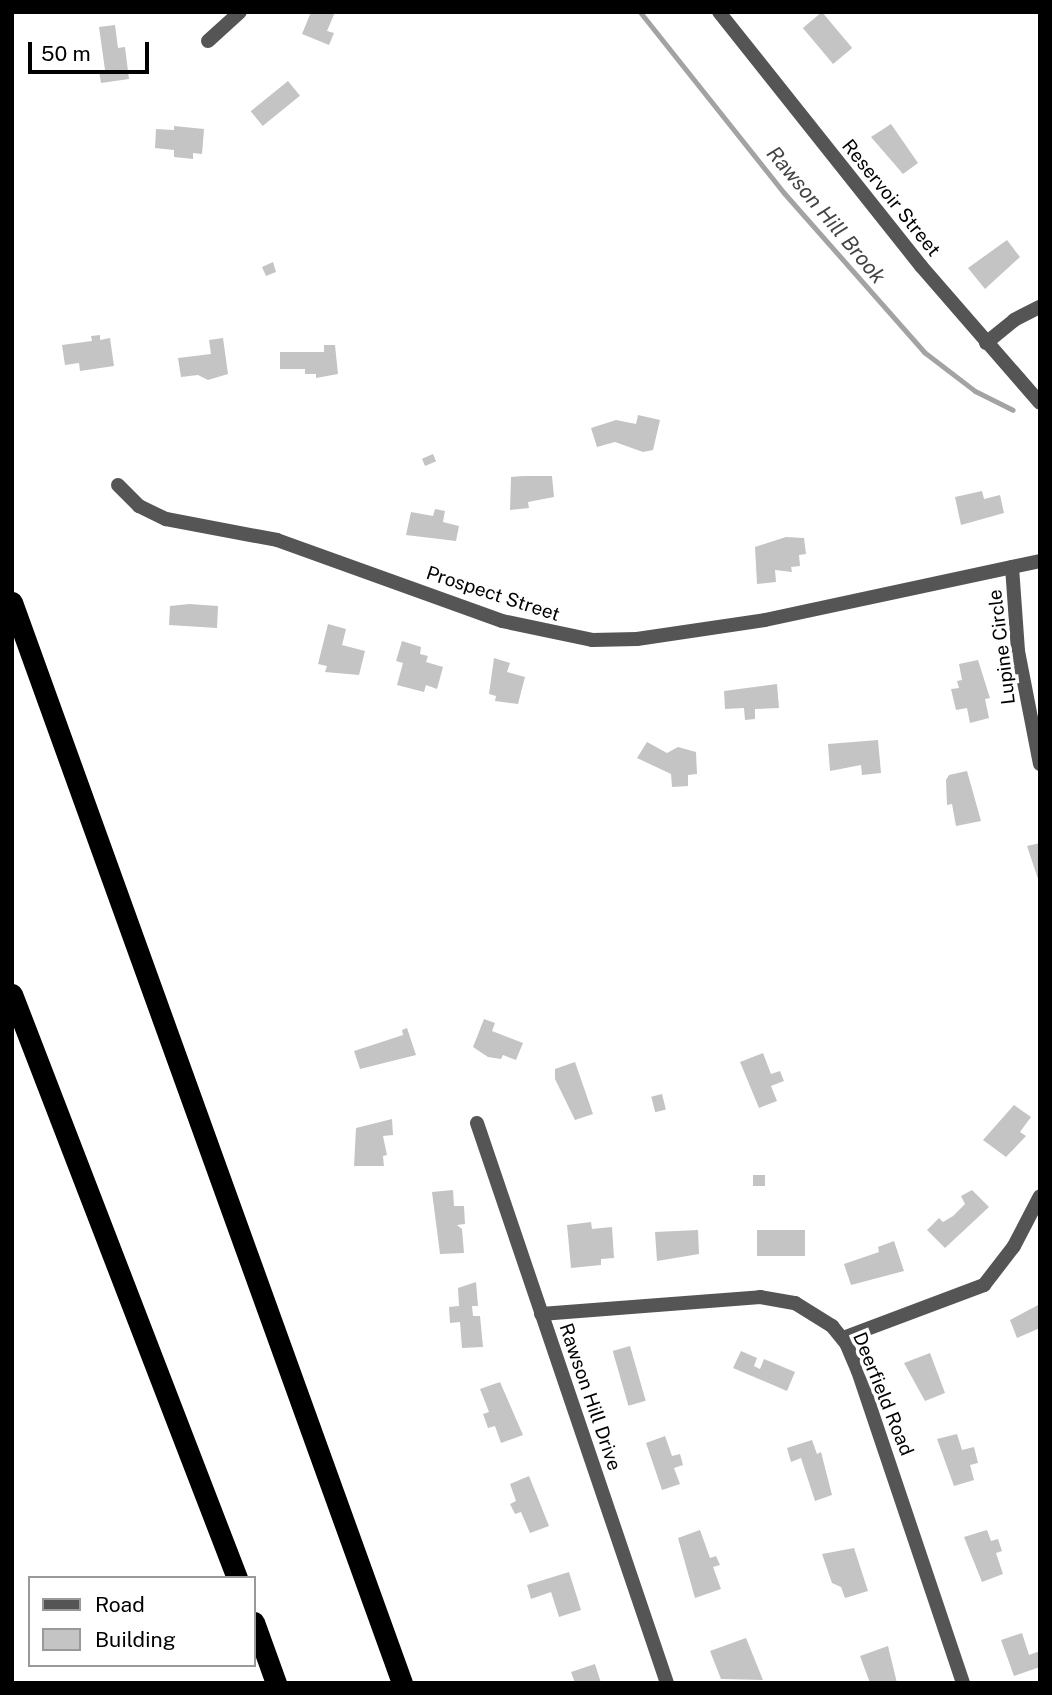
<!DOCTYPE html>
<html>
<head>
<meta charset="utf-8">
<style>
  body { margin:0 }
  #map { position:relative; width:1052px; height:1695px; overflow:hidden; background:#fff; font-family:"Public Sans",sans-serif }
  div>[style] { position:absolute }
  .stream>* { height:5px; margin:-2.5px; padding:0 2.5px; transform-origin:2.5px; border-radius:2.5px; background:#a3a3a3 }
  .building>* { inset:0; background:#c4c4c4; transform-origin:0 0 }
  .street>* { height:14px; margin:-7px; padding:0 7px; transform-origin:7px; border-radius:7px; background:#555 }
  .highway>* { height:21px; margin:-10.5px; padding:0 10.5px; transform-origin:10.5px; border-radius:10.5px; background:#000 }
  span { translate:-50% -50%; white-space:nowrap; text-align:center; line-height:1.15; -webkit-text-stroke:7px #fff; paint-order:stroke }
  .street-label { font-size:19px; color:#000 }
  .water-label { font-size:21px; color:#444; font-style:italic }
  .frame { position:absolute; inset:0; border:14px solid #000; pointer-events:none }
  .legend { position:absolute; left:28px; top:1576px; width:228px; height:91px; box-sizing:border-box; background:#fff; border:2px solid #999; margin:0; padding:9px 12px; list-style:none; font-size:21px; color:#000 }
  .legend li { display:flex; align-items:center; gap:14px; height:35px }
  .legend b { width:35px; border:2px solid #999 }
  .scale { position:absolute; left:28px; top:42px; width:121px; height:32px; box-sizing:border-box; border:4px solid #000; border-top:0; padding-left:9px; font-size:21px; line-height:24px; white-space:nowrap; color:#000; -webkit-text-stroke:5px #fff; paint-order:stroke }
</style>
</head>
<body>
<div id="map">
  <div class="stream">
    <div style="left:640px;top:12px;width:231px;rotate:51.5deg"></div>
    <div style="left:784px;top:193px;width:212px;rotate:48.6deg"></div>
    <div style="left:924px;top:352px;width:64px;rotate:37.4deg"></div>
    <div style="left:975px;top:391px;width:42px;rotate:26.6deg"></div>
  </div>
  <div class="building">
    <div style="clip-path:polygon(311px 12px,335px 12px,327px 31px,334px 33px,329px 45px,302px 34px)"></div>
    <div style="left:822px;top:12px;width:47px;height:25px;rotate:50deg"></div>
    <div style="clip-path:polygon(115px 25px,118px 48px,125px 47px,129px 79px,101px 83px,99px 71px,105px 70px,99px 27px)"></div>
    <div style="left:288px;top:81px;width:19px;height:48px;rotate:51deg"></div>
    <div style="clip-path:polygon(891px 124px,918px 163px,903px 174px,871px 137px)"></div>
    <div style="clip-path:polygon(174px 126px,204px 129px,202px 154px,193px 153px,193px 159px,174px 157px,174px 150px,155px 148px,156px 129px,174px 130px)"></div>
    <div style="clip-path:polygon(1007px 240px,1020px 257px,985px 289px,968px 268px)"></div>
    <div style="clip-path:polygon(273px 262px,276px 272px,266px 276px,262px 267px)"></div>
    <div style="clip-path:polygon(100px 335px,100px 340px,110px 338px,114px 366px,80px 371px,79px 363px,65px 365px,62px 345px,92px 341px,91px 336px)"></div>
    <div style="clip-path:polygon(223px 338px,228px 374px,208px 380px,198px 375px,181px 377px,178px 358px,211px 354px,209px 340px)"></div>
    <div style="clip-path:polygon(324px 345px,335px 345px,338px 374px,316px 378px,316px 374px,305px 374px,305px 369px,280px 369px,280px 352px,324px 352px)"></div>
    <div style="clip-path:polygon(638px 415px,660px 420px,653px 450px,643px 452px,615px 442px,597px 447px,591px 428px,616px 420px,636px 424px)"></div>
    <div style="left:433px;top:454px;width:8px;height:12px;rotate:67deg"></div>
    <div style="clip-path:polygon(523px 476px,552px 476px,554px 497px,528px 502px,529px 508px,510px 510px,511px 477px)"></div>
    <div style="clip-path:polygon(982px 491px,984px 499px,1000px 495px,1004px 513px,961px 525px,955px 497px)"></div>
    <div style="clip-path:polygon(435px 509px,445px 511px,443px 522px,459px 526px,456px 541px,406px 535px,411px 512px,433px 516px)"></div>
    <div style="clip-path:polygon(786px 537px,804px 538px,806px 554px,799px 555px,800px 566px,791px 567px,792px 572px,775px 570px,776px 582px,757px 584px,755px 547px)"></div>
    <div style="clip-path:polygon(189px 604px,218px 606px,217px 628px,169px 625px,170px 606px)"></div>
    <div style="clip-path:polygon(328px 624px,346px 629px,342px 645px,365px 651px,359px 675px,325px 672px,327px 666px,318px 664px)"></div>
    <div style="clip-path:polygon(402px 641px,421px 647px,420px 654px,428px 656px,426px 662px,443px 667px,437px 689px,426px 685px,424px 692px,397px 685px,403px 663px,396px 661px)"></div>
    <div style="clip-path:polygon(494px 658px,510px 663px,507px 672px,525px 677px,518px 704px,495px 701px,496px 696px,489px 694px)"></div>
    <div style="clip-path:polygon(978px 660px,990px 698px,985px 699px,989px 718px,970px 723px,967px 708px,956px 710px,951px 689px,959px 688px,957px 681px,962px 680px,959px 664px)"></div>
    <div style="clip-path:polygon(777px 684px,779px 708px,755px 709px,755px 719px,745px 720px,744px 708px,725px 709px,724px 691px)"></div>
    <div style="clip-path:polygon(878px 740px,881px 773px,862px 775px,861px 765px,830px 771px,828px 744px)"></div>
    <div style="clip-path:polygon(647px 742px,667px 753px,678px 747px,696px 752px,697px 774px,688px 775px,688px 786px,672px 787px,671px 774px,637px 758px)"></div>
    <div style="clip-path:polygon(967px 771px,981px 821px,956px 826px,952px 804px,947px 805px,946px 780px,949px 775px)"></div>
    <div style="clip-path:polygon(1040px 843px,1040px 882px,1039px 882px,1027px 846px)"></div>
    <div style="clip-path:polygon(484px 1019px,495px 1023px,492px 1031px,523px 1043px,516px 1060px,503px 1055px,501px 1059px,488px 1057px,473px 1047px)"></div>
    <div style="clip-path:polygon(407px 1028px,416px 1055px,360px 1069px,354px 1051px,403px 1035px,402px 1030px)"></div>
    <div style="clip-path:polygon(763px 1053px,771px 1074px,780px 1071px,784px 1081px,771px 1086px,777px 1101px,759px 1108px,740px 1062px)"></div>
    <div style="clip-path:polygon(575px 1062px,593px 1114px,575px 1120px,555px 1079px,555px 1069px)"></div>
    <div style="left:662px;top:1094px;width:16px;height:11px;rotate:76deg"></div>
    <div style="clip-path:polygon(1014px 1105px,1031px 1117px,1020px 1132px,1026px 1136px,1006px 1157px,983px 1140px)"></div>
    <div style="clip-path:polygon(392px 1119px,393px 1135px,383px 1136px,387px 1155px,383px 1156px,384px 1166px,354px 1166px,356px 1128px)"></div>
    <div style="left:753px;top:1175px;width:12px;height:11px"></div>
    <div style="clip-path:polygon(453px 1190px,454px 1206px,464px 1206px,465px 1224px,457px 1225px,462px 1229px,464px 1253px,440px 1254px,432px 1192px)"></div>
    <div style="clip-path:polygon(972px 1190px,989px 1207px,945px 1248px,927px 1230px,939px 1218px,943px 1222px,953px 1216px,965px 1204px,961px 1196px)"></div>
    <div style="clip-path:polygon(591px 1222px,592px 1229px,612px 1227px,614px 1258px,601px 1259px,601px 1265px,571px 1268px,567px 1225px)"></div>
    <div style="clip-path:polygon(698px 1230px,699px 1254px,657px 1261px,655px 1232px)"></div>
    <div style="left:757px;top:1230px;width:48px;height:26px"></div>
    <div style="clip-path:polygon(894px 1241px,904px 1271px,851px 1285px,844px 1264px,879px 1252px,878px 1247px)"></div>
    <div style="clip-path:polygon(476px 1282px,478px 1306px,472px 1306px,473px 1316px,480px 1316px,483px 1347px,462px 1348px,460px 1322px,450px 1323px,449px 1307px,459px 1306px,458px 1288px)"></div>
    <div style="clip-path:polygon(1040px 1304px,1040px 1328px,1017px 1338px,1010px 1320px)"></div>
    <div style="left:630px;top:1346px;width:57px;height:18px;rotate:74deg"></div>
    <div style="clip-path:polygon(741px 1351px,757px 1358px,754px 1366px,760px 1369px,764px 1359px,795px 1372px,787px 1391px,733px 1368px)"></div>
    <div style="clip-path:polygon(930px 1353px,945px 1393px,925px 1401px,904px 1363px)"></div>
    <div style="clip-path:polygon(500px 1382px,523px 1435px,501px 1443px,495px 1426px,488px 1428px,483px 1414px,489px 1412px,480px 1389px)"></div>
    <div style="clip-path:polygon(957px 1434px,962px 1450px,974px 1447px,978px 1463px,970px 1465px,974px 1480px,954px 1486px,937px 1439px)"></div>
    <div style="clip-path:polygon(665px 1436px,672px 1456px,680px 1454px,683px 1465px,674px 1468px,680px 1484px,662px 1490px,646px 1443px)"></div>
    <div style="clip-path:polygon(812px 1440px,817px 1454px,821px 1452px,832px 1495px,815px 1501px,801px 1458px,791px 1462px,787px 1448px)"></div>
    <div style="clip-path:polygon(529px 1476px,549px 1526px,530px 1533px,521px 1512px,515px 1514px,510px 1504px,516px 1501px,510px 1484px)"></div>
    <div style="clip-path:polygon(700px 1530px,710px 1558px,716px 1556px,720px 1565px,713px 1567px,721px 1589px,695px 1598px,678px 1538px)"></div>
    <div style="clip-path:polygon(987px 1530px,991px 1541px,998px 1539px,1002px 1551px,996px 1553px,1003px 1574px,982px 1582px,964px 1537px)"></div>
    <div style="clip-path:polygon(854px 1548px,868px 1591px,845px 1598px,841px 1587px,832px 1583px,822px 1554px)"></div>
    <div style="clip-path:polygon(569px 1572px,581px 1610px,559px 1617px,551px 1592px,531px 1599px,527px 1585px)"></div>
    <div style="clip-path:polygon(1022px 1633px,1029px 1655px,1040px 1651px,1040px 1667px,1014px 1676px,1001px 1640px)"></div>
    <div style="clip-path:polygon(746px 1638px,763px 1680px,721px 1679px,710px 1651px)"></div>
    <div style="clip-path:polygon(888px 1646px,897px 1683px,870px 1683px,860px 1656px)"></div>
    <div style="clip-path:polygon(595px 1664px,601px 1683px,575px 1683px,571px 1672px)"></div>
  </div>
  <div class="street">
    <div style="left:719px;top:12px;width:325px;rotate:51.5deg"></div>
    <div style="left:921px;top:266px;width:181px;rotate:49deg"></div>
    <div style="left:208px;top:41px;width:43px;rotate:-42.2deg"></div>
    <div style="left:986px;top:343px;width:36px;rotate:-39deg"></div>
    <div style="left:1014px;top:320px;width:29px;rotate:-27deg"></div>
    <div style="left:118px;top:485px;width:30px;rotate:45deg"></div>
    <div style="left:139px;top:506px;width:30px;rotate:26deg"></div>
    <div style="left:166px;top:519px;width:113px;rotate:10.7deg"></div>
    <div style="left:277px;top:540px;width:239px;rotate:19.8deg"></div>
    <div style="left:502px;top:621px;width:92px;rotate:11.9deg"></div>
    <div style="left:592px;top:640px;width:45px;rotate:-1.3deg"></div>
    <div style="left:637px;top:639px;width:129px;rotate:-8.4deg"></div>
    <div style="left:765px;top:620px;width:281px;rotate:-12.1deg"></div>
    <div style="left:1012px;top:567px;width:84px;rotate:85.9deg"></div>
    <div style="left:1018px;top:651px;width:115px;rotate:79deg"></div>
    <div style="left:477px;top:1123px;width:591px;rotate:71.26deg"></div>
    <div style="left:541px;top:1314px;width:220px;rotate:-4.4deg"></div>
    <div style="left:760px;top:1297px;width:36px;rotate:10deg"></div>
    <div style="left:795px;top:1303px;width:44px;rotate:31.9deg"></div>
    <div style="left:832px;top:1326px;width:22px;rotate:51deg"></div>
    <div style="left:846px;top:1343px;width:30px;rotate:67deg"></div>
    <div style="left:858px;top:1371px;width:329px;rotate:71.4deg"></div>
    <div style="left:843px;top:1338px;width:151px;rotate:-20.6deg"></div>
    <div style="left:984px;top:1285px;width:49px;rotate:-52.4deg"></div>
    <div style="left:1014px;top:1246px;width:56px;rotate:-62.5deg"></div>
  </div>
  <div class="highway">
    <div style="left:12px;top:602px;width:1149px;rotate:70.16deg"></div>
    <div style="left:12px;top:994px;width:626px;rotate:68.93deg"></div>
    <div style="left:254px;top:1622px;width:65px;rotate:70.2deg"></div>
  </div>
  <div class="street-label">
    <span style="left:891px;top:198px;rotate:51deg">Reservoir Street</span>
    <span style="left:493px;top:594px;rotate:18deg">Prospect Street</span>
    <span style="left:1002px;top:647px;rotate:-97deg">Lupine Circle</span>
    <span style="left:883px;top:1394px;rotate:68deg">Deerfield Road</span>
    <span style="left:590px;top:1397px;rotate:71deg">Rawson Hill Drive</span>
  </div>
  <div class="water-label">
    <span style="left:826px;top:215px;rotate:50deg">Rawson Hill Brook</span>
  </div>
  <div class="frame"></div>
  <ul class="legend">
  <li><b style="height:9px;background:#555"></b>Road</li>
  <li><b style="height:19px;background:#c4c4c4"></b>Building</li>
  </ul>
  <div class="scale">50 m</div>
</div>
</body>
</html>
